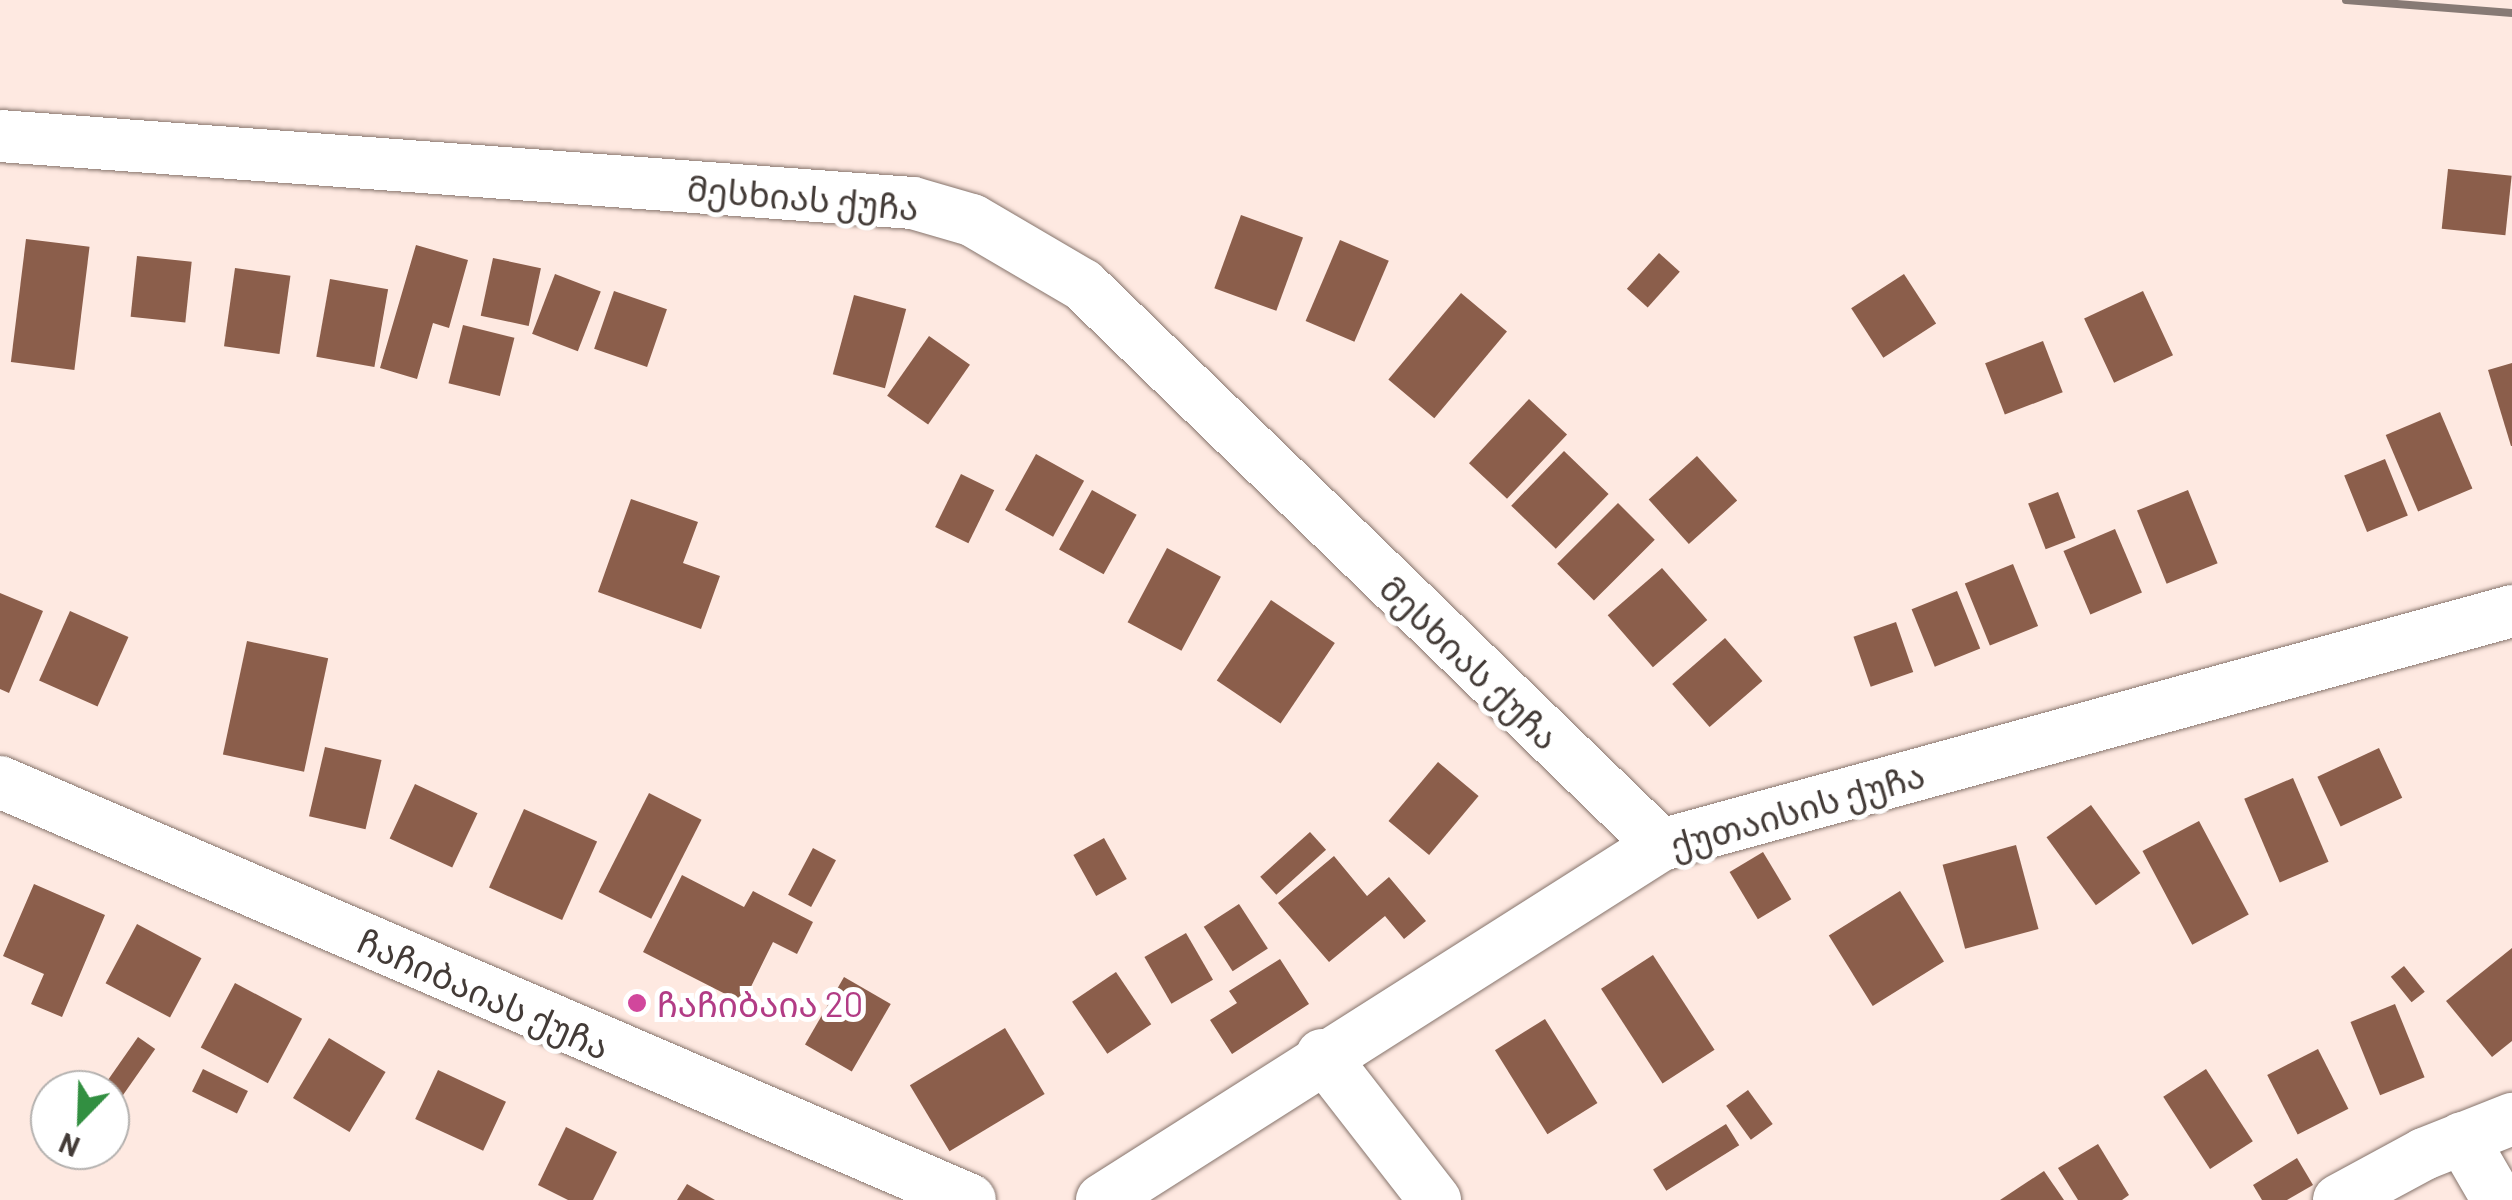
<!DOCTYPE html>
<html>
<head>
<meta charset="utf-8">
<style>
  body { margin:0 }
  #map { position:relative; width:2512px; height:1200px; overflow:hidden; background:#fee9e1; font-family:Barlow,"Noto Sans Georgian",sans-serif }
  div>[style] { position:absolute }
  .building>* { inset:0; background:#8b5e4b; transform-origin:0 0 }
  .roads { filter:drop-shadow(0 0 2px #86746c) drop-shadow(0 0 2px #86746c) }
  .minor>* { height:52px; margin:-26px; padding:0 26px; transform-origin:26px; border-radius:26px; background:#fff }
  .rail>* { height:8px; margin:-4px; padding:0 4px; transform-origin:4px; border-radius:4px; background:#877a75 }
  .dots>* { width:28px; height:28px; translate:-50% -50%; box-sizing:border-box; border:5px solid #fff; border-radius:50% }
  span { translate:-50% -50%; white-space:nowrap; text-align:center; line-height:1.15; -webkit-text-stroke:10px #fff; paint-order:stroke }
  .street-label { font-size:35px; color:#433b37 }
  .hotel-label { font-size:35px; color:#b23c85 }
  .left { translate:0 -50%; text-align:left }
  .north { position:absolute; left:30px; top:1070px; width:100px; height:100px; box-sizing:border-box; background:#fff; border:2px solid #b4b1af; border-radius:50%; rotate:203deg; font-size:28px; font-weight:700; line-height:40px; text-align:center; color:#433b37 }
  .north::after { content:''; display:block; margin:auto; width:35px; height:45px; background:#328f41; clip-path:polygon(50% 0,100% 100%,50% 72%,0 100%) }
</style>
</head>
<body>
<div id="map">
  <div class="building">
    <div style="left:2448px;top:169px;width:64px;height:60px;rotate:6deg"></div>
    <div style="left:1241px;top:215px;width:66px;height:78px;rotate:20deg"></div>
    <div style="left:26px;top:239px;width:64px;height:124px;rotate:7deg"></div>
    <div style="left:1340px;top:240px;width:53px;height:88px;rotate:23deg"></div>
    <div style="clip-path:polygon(416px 245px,468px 260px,449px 328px,433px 323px,417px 379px,380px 368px)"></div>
    <div style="left:1659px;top:253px;width:28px;height:48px;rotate:42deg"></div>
    <div style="left:137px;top:256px;width:55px;height:61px;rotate:6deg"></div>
    <div style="left:493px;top:258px;width:49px;height:59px;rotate:12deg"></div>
    <div style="left:235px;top:268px;width:56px;height:79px;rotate:8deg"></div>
    <div style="left:555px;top:274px;width:49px;height:64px;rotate:21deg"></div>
    <div style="left:1904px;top:274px;width:59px;height:63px;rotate:57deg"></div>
    <div style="left:330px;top:279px;width:59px;height:79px;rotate:10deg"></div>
    <div style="left:614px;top:291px;width:56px;height:61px;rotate:19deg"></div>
    <div style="left:2143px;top:291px;width:71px;height:65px;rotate:65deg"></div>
    <div style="left:1461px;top:293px;width:60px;height:113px;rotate:40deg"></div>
    <div style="left:854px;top:295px;width:54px;height:82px;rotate:15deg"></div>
    <div style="left:463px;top:325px;width:53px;height:60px;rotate:14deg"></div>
    <div style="left:929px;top:336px;width:50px;height:73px;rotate:35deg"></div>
    <div style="left:2043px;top:341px;width:55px;height:62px;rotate:69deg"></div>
    <div style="clip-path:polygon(2512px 363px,2512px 446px,2511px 446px,2488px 370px)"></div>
    <div style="left:1529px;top:399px;width:52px;height:88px;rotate:43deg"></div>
    <div style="left:2440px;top:412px;width:83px;height:59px;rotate:67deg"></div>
    <div style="left:1564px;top:451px;width:62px;height:76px;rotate:44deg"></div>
    <div style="left:1036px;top:454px;width:55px;height:64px;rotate:29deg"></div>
    <div style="left:1697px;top:456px;width:60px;height:65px;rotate:48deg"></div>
    <div style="left:2385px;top:459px;width:61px;height:44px;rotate:68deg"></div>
    <div style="left:961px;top:474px;width:37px;height:59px;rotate:26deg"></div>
    <div style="left:1092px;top:490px;width:51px;height:68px;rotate:29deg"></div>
    <div style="left:2188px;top:490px;width:79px;height:55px;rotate:68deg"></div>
    <div style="left:2058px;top:492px;width:49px;height:32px;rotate:69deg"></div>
    <div style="clip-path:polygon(631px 499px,698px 522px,683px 563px,720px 576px,701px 629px,598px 592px)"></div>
    <div style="left:1618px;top:503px;width:52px;height:86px;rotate:45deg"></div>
    <div style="left:2115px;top:529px;width:69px;height:56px;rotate:67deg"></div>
    <div style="left:1167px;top:548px;width:61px;height:84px;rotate:28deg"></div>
    <div style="left:2013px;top:564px;width:67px;height:52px;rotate:68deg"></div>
    <div style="left:1662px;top:568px;width:69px;height:72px;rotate:49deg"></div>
    <div style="left:1957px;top:591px;width:62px;height:49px;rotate:68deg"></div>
    <div style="clip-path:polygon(0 593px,43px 611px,9px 693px,0 689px)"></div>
    <div style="left:1271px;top:600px;width:77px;height:97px;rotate:34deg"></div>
    <div style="left:70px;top:611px;width:64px;height:76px;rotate:24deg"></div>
    <div style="left:1896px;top:622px;width:53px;height:45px;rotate:71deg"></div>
    <div style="left:1725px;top:638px;width:57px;height:70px;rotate:49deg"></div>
    <div style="left:247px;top:641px;width:83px;height:116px;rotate:12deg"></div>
    <div style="left:325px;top:747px;width:58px;height:71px;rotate:13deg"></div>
    <div style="left:2379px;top:748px;width:55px;height:68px;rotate:65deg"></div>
    <div style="left:1438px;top:762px;width:53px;height:77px;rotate:40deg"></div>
    <div style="left:2293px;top:778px;width:91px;height:53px;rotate:67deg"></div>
    <div style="left:415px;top:784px;width:69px;height:60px;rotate:25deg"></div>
    <div style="left:649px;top:793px;width:59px;height:111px;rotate:27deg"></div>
    <div style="left:2091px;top:805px;width:84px;height:55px;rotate:54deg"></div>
    <div style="left:524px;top:809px;width:80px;height:86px;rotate:24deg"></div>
    <div style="left:2199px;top:821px;width:106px;height:64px;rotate:62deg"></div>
    <div style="left:1310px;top:832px;width:24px;height:67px;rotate:48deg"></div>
    <div style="left:1104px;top:838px;width:47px;height:35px;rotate:61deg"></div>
    <div style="left:2016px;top:845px;width:87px;height:76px;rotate:75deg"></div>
    <div style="left:813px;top:848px;width:26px;height:53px;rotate:28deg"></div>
    <div style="left:1763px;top:852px;width:55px;height:39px;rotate:59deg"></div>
    <div style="clip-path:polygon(1334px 856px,1367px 896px,1389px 877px,1426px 921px,1404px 939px,1385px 916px,1329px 962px,1278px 903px)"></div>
    <div style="clip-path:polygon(682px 875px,744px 907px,753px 891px,813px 922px,797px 954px,773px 942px,743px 1003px,643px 952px)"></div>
    <div style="clip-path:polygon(34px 884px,105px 915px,62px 1017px,31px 1004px,44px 974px,3px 956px)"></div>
    <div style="left:1900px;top:891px;width:83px;height:84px;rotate:58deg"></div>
    <div style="left:1239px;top:904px;width:53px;height:42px;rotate:57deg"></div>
    <div style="left:137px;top:924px;width:73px;height:67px;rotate:28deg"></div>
    <div style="left:1186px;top:933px;width:54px;height:48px;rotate:60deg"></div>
    <div style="clip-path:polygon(2512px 948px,2512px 1041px,2492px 1057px,2446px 1001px)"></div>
    <div style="left:1653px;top:955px;width:113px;height:62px;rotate:57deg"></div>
    <div style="clip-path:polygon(1280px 959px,1309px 1004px,1232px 1054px,1210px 1020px,1237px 1003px,1229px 991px)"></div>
    <div style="left:2404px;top:966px;width:33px;height:17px;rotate:51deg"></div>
    <div style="left:1116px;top:972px;width:63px;height:53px;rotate:56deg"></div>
    <div style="left:844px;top:977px;width:54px;height:78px;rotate:30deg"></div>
    <div style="left:235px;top:983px;width:76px;height:73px;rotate:28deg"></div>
    <div style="left:2395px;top:1004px;width:79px;height:48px;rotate:68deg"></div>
    <div style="left:1545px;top:1019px;width:99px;height:59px;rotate:58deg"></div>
    <div style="left:1005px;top:1028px;width:77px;height:111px;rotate:59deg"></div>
    <div style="left:138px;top:1037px;width:21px;height:60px;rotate:35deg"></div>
    <div style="left:329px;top:1038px;width:66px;height:70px;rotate:31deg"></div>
    <div style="left:2318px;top:1049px;width:67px;height:57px;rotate:63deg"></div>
    <div style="left:203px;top:1069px;width:50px;height:25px;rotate:26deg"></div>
    <div style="left:2206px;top:1069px;width:86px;height:51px;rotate:57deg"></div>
    <div style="left:438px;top:1070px;width:75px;height:54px;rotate:25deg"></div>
    <div style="left:1748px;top:1090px;width:42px;height:27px;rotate:54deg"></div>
    <div style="left:1726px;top:1124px;width:25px;height:86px;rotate:58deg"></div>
    <div style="clip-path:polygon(566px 1127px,617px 1152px,593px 1200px,568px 1200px,538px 1185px)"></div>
    <div style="clip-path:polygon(2098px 1144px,2129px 1195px,2122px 1200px,2078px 1200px,2058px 1168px)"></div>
    <div style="clip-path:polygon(2297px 1158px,2313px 1185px,2287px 1200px,2262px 1200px,2253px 1185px)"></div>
    <div style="clip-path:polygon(2044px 1171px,2064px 1200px,2000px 1200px)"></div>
    <div style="clip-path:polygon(687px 1184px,715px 1200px,677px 1200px)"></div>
  </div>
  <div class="roads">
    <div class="minor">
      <div style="left:0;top:136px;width:915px;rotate:4.2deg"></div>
      <div style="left:913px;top:203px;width:61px;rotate:16.1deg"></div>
      <div style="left:972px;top:220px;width:129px;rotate:30.4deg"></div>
      <div style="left:1083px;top:285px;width:805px;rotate:44.09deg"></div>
      <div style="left:0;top:782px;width:1056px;rotate:23.31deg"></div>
      <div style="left:1322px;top:1055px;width:184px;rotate:52.1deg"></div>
      <div style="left:2462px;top:1138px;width:72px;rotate:59.9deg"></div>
      <div style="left:1102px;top:1200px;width:662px;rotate:-32.42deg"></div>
      <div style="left:1661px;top:845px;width:883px;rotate:-15.37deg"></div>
      <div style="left:2339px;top:1200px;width:97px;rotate:-28.4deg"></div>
      <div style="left:2424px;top:1154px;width:95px;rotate:-21.7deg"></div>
    </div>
  </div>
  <div class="rail">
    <div style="left:2346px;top:0;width:167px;rotate:4.5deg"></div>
  </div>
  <div class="dots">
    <div style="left:637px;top:1003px;background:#d1479c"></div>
  </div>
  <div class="street-label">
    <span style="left:803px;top:197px;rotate:5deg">მესხიას ქუჩა</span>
    <span style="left:1470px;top:662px;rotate:44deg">მესხიას ქუჩა</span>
    <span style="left:1797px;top:809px;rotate:-16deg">ქუთაისის ქუჩა</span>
    <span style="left:484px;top:993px;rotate:24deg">ჩაჩიბაიას ქუჩა</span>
  </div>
  <div class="hotel-label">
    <span class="left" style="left:657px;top:1003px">ჩაჩიბაია 20</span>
  </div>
  <div class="north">N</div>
</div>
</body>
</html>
